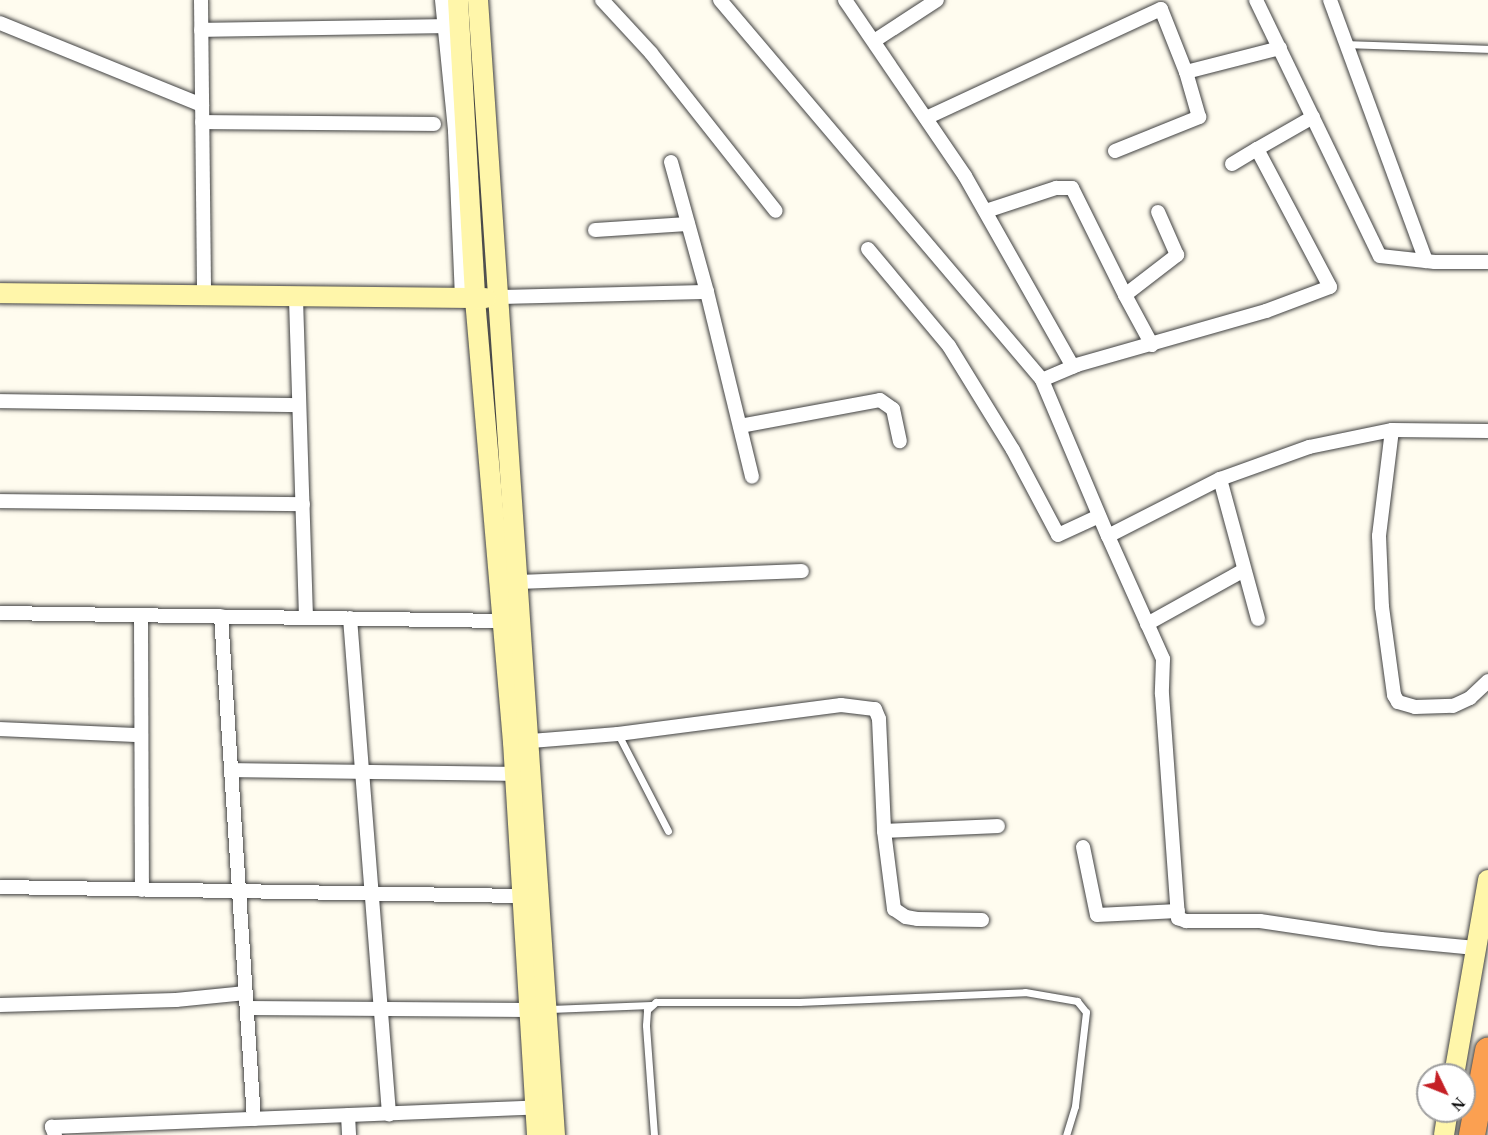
<!DOCTYPE html>
<html>
<head>
<meta charset="utf-8">
<style>
  body { margin:0 }
  #map { position:relative; width:1488px; height:1135px; overflow:hidden; background:#fffcef; font-family:"Times New Roman",serif }
  div>[style] { position:absolute }
  .roads { filter:drop-shadow(0 0 2px #414141) drop-shadow(0 0 2px #414141) }
  .lane>* { height:7px; margin:-3.5px; padding:0 3.5px; transform-origin:3.5px; border-radius:3.5px; background:#fff }
  .street>* { height:14px; margin:-7px; padding:0 7px; transform-origin:7px; border-radius:7px; background:#fff }
  .secondary>* { height:20px; margin:-10px; padding:0 10px; transform-origin:10px; border-radius:10px; background:#fff6aa }
  .highway>* { height:26px; margin:-13px; padding:0 13px; transform-origin:13px; border-radius:13px; background:#fba051 }
  span { translate:-50% -50%; white-space:nowrap; text-align:center; line-height:1.15; -webkit-text-stroke:6px #fff; paint-order:stroke }
  .north { position:absolute; left:1416px; top:1063px; width:60px; height:60px; box-sizing:border-box; background:#fff; border:2px solid #9f9f9f; border-radius:50%; rotate:133deg; font-size:16px; font-weight:700; line-height:24px; text-align:center; color:#0e0e0e }
  .north::after { content:''; display:block; margin:auto; width:21px; height:27px; background:#c51f25; clip-path:polygon(50% 0,100% 100%,50% 72%,0 100%) }
</style>
</head>
<body>
<div id="map">
  <div class="roads">
    <div class="lane">
      <div style="left:1347px;top:44px;width:141px;rotate:2deg"></div>
      <div style="left:618px;top:734px;width:109px;rotate:62.7deg"></div>
      <div style="left:550px;top:1009px;width:101px;rotate:-2.3deg"></div>
      <div style="left:654px;top:1135px;width:110px;rotate:-94.2deg"></div>
      <div style="left:646px;top:1025px;width:15px;rotate:-86deg"></div>
      <div style="left:647px;top:1010px;width:12px;rotate:-42deg"></div>
      <div style="left:656px;top:1002px;width:143px"></div>
      <div style="left:799px;top:1002px;width:226px;rotate:-2.5deg"></div>
      <div style="left:1025px;top:992px;width:53px;rotate:9.8deg"></div>
      <div style="left:1077px;top:1001px;width:14px;rotate:51deg"></div>
      <div style="left:1086px;top:1012px;width:95px;rotate:96.7deg"></div>
      <div style="left:1075px;top:1106px;width:30px;rotate:107deg"></div>
    </div>
    <div class="street">
      <div style="left:201px;top:0;width:296px;rotate:89.4deg"></div>
      <div style="left:442px;top:0;width:132px;rotate:84.3deg"></div>
      <div style="left:455px;top:131px;width:168px;rotate:87.6deg"></div>
      <div style="left:602px;top:0;width:72px;rotate:47.2deg"></div>
      <div style="left:651px;top:53px;width:201px;rotate:51.7deg"></div>
      <div style="left:720px;top:0;width:498px;rotate:49.7deg"></div>
      <div style="left:845px;top:0;width:213px;rotate:55.7deg"></div>
      <div style="left:965px;top:176px;width:219px;rotate:60.5deg"></div>
      <div style="left:1256px;top:0;width:284px;rotate:64.2deg"></div>
      <div style="left:1380px;top:256px;width:55px;rotate:6.2deg"></div>
      <div style="left:1435px;top:262px;width:53px"></div>
      <div style="left:1330px;top:0;width:278px;rotate:69.8deg"></div>
      <div style="left:0;top:23px;width:218px;rotate:22.1deg"></div>
      <div style="left:201px;top:30px;width:243px;rotate:-0.9deg"></div>
      <div style="left:874px;top:41px;width:75px;rotate:-33.1deg"></div>
      <div style="left:1313px;top:117px;width:64px;rotate:150.3deg"></div>
      <div style="left:1257px;top:149px;width:156px;rotate:62.1deg"></div>
      <div style="left:1330px;top:287px;width:68px;rotate:159.4deg"></div>
      <div style="left:1266px;top:311px;width:197px;rotate:164.1deg"></div>
      <div style="left:1077px;top:365px;width:38px;rotate:157deg"></div>
      <div style="left:1042px;top:380px;width:169px;rotate:67.1deg"></div>
      <div style="left:1108px;top:536px;width:126px;rotate:-27deg"></div>
      <div style="left:1220px;top:479px;width:95px;rotate:-19.8deg"></div>
      <div style="left:1309px;top:447px;width:85px;rotate:-11.6deg"></div>
      <div style="left:1392px;top:430px;width:96px;rotate:0.6deg"></div>
      <div style="left:926px;top:118px;width:259px;rotate:-24.9deg"></div>
      <div style="left:1161px;top:9px;width:68px;rotate:68.4deg"></div>
      <div style="left:202px;top:122px;width:232px;rotate:0.5deg"></div>
      <div style="left:1115px;top:151px;width:91px;rotate:-22deg"></div>
      <div style="left:1199px;top:117px;width:47px;rotate:-106.1deg"></div>
      <div style="left:1186px;top:72px;width:97px;rotate:-14.3deg"></div>
      <div style="left:671px;top:162px;width:135px;rotate:74.5deg"></div>
      <div style="left:1232px;top:164px;width:29px;rotate:-31deg"></div>
      <div style="left:986px;top:211px;width:74px;rotate:-18.2deg"></div>
      <div style="left:1056px;top:188px;width:16px"></div>
      <div style="left:1072px;top:188px;width:119px;rotate:63.6deg"></div>
      <div style="left:595px;top:230px;width:93px;rotate:-3.7deg"></div>
      <div style="left:868px;top:249px;width:126px;rotate:50.1deg"></div>
      <div style="left:949px;top:346px;width:122px;rotate:58.4deg"></div>
      <div style="left:1013px;top:450px;width:96px;rotate:62.1deg"></div>
      <div style="left:1058px;top:535px;width:45px;rotate:-24.9deg"></div>
      <div style="left:498px;top:297px;width:209px;rotate:-1.4deg"></div>
      <div style="left:707px;top:292px;width:190px;rotate:76.3deg"></div>
      <div style="left:296px;top:299px;width:319px;rotate:88.2deg"></div>
      <div style="left:1152px;top:345px;width:57px;rotate:-118.4deg"></div>
      <div style="left:1125px;top:295px;width:66px;rotate:-37.6deg"></div>
      <div style="left:1177px;top:255px;width:47px;rotate:-113.8deg"></div>
      <div style="left:0;top:401px;width:299px;rotate:0.8deg"></div>
      <div style="left:740px;top:426px;width:142px;rotate:-10.5deg"></div>
      <div style="left:880px;top:400px;width:16px;rotate:35deg"></div>
      <div style="left:893px;top:409px;width:33px;rotate:78deg"></div>
      <div style="left:1392px;top:430px;width:107px;rotate:97deg"></div>
      <div style="left:1379px;top:536px;width:71px;rotate:87.6deg"></div>
      <div style="left:1382px;top:607px;width:89px;rotate:82.2deg"></div>
      <div style="left:1394px;top:695px;width:8px;rotate:60deg"></div>
      <div style="left:1398px;top:702px;width:18px;rotate:16deg"></div>
      <div style="left:1415px;top:707px;width:38px;rotate:-2deg"></div>
      <div style="left:1453px;top:706px;width:19px;rotate:-25deg"></div>
      <div style="left:1470px;top:698px;width:25px;rotate:-43deg"></div>
      <div style="left:1220px;top:479px;width:145px;rotate:74.8deg"></div>
      <div style="left:0;top:501px;width:303px;rotate:0.6deg"></div>
      <div style="left:1108px;top:536px;width:135px;rotate:65.9deg"></div>
      <div style="left:1163px;top:659px;width:35px;rotate:92deg"></div>
      <div style="left:1162px;top:694px;width:225px;rotate:85.9deg"></div>
      <div style="left:1178px;top:918px;width:9px;rotate:21deg"></div>
      <div style="left:1186px;top:921px;width:74px"></div>
      <div style="left:1260px;top:921px;width:122px;rotate:8.5deg"></div>
      <div style="left:1381px;top:939px;width:95px;rotate:5.4deg"></div>
      <div style="left:519px;top:582px;width:283px;rotate:-2.2deg"></div>
      <div style="left:0;top:613px;width:505px;rotate:0.91deg"></div>
      <div style="left:141px;top:615px;width:275px;rotate:89.8deg"></div>
      <div style="left:221px;top:616px;width:504px;rotate:86.25deg"></div>
      <div style="left:350px;top:618px;width:498px;rotate:85.5deg"></div>
      <div style="left:1147px;top:624px;width:111px;rotate:-29.1deg"></div>
      <div style="left:0;top:729px;width:140px;rotate:2.5deg"></div>
      <div style="left:531px;top:741px;width:87px;rotate:-4.6deg"></div>
      <div style="left:618px;top:734px;width:225px;rotate:-7.4deg"></div>
      <div style="left:841px;top:705px;width:34px;rotate:7deg"></div>
      <div style="left:875px;top:709px;width:11px;rotate:68deg"></div>
      <div style="left:879px;top:719px;width:112px;rotate:87.4deg"></div>
      <div style="left:884px;top:831px;width:79px;rotate:82.7deg"></div>
      <div style="left:894px;top:909px;width:14px;rotate:34deg"></div>
      <div style="left:906px;top:917px;width:11px;rotate:10deg"></div>
      <div style="left:917px;top:919px;width:65px;rotate:0.9deg"></div>
      <div style="left:232px;top:770px;width:282px;rotate:0.8deg"></div>
      <div style="left:884px;top:831px;width:114px;rotate:-2.5deg"></div>
      <div style="left:1083px;top:847px;width:69px;rotate:78.4deg"></div>
      <div style="left:1097px;top:915px;width:81px;rotate:-2.8deg"></div>
      <div style="left:0;top:887px;width:520px;rotate:0.99deg"></div>
      <div style="left:0;top:1005px;width:176px;rotate:-1.6deg"></div>
      <div style="left:176px;top:1000px;width:70px;rotate:-5.7deg"></div>
      <div style="left:247px;top:1008px;width:282px;rotate:0.4deg"></div>
      <div style="left:348px;top:1115px;width:20px;rotate:87deg"></div>
      <div style="left:55px;top:1135px;width:9px;rotate:-111deg"></div>
      <div style="left:52px;top:1127px;width:483px;rotate:-2.3deg"></div>
    </div>
    <div class="secondary">
      <div style="left:458px;top:0;width:299px;rotate:86.7deg"></div>
      <div style="left:475px;top:299px;width:445px;rotate:85.1deg"></div>
      <div style="left:513px;top:742px;width:394px;rotate:86.5deg"></div>
      <div style="left:478px;top:0;width:1138px;rotate:86.12deg"></div>
      <div style="left:0;top:293px;width:486px;rotate:0.6deg"></div>
      <div style="left:1454px;top:1075px;width:198px;rotate:-80.1deg"></div>
      <div style="left:1444px;top:1135px;width:24px;rotate:-81deg"></div>
    </div>
    <div class="highway">
      <div style="left:1472px;top:1135px;width:86px;rotate:-79.2deg"></div>
    </div>
  </div>
  <div class="north">N</div>
</div>
</body>
</html>
